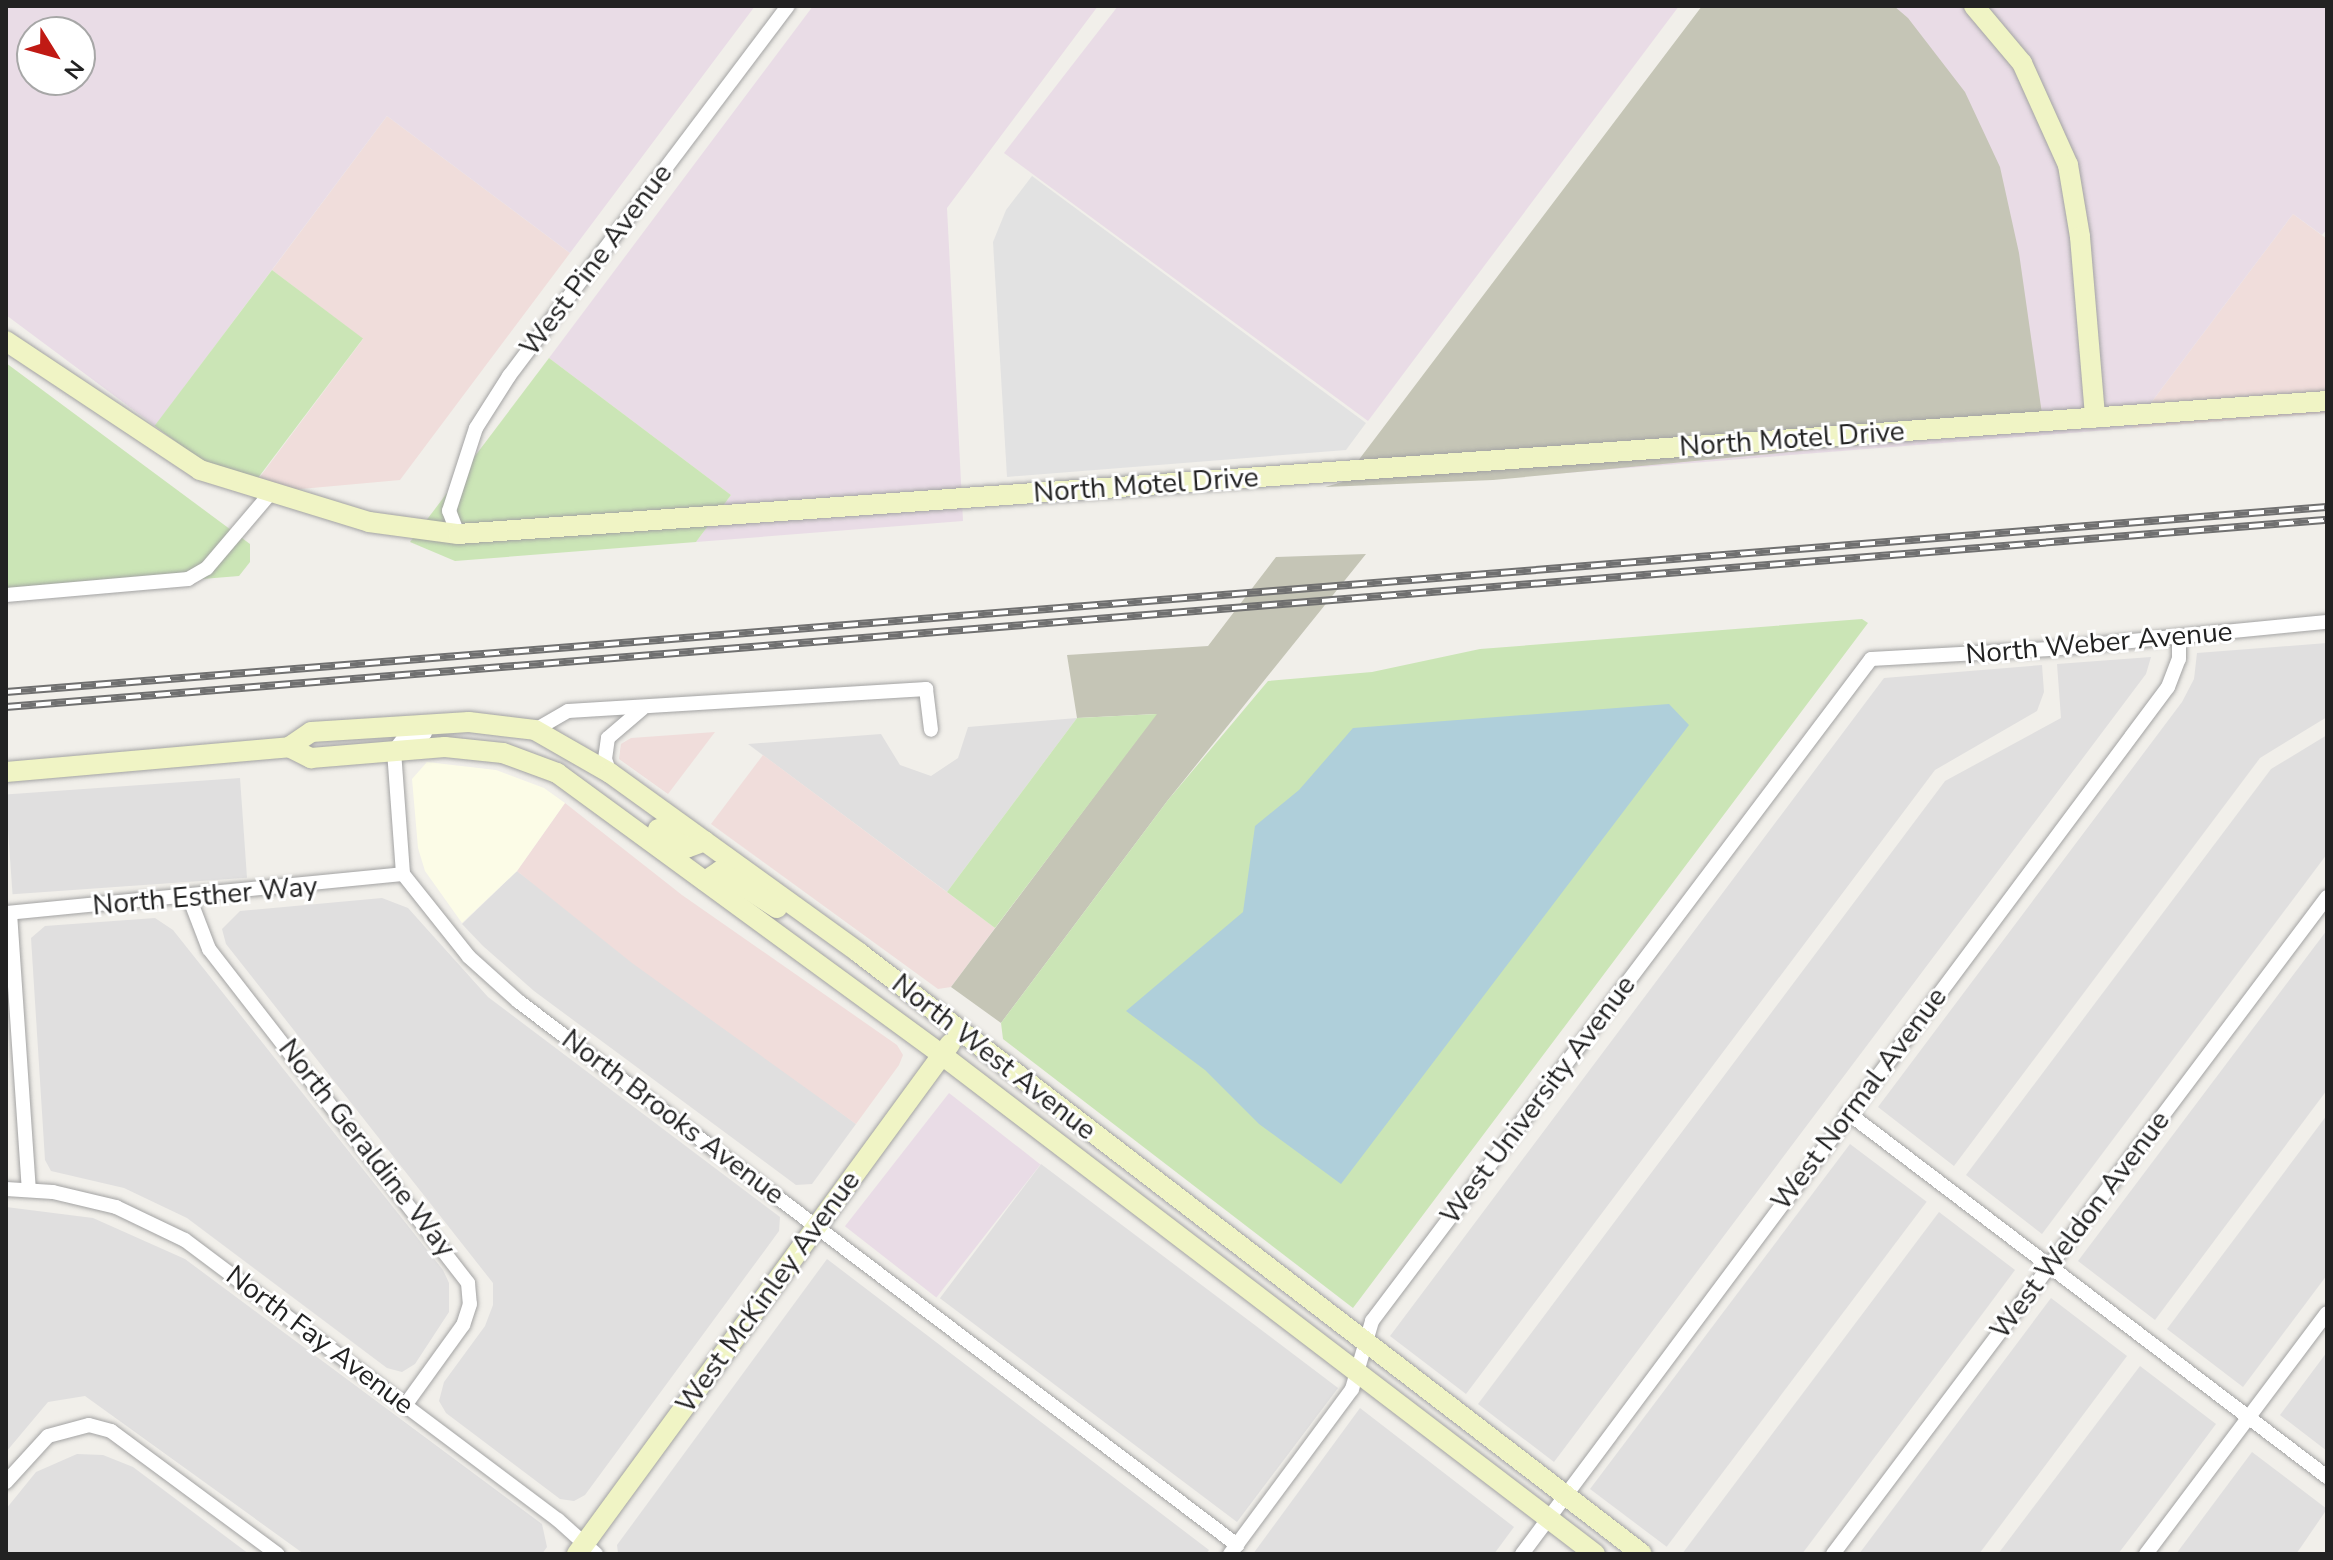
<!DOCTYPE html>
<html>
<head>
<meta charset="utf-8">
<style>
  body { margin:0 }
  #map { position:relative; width:2333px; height:1560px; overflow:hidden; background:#f1efea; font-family:"Nunito Sans",sans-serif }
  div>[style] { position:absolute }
  .residential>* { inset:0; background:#e0dfdf; transform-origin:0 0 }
  .commercial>* { inset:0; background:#f0dddb }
  .industrial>* { inset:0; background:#e9dce6; transform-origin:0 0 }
  .education>* { inset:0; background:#fcfce7 }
  .construction>* { inset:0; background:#c5c5b6 }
  .grass>* { inset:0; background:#cbe5b6; transform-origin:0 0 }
  .parking>* { inset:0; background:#e2e2e2 }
  .water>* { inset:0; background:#afcfda }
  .roads { filter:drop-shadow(0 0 2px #a3a3a3) drop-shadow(0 0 2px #a3a3a3) }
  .street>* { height:14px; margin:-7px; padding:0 7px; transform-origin:7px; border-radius:7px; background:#fff }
  .secondary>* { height:20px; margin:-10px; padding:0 10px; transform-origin:10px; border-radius:10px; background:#f0f4c5 }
  .rail>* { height:8px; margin-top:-4px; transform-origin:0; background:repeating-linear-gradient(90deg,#fff 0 15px,#707070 0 30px); box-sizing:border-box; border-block:2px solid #707070 }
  span { translate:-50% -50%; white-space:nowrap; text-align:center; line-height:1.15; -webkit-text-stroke:6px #fff; paint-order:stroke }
  .street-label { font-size:28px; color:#222 }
  .frame { position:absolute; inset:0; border:8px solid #222; pointer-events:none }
  .north { position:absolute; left:16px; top:16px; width:80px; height:80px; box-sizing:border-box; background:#fff; border:2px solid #a7a7a7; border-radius:50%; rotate:127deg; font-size:22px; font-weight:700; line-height:32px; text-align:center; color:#222 }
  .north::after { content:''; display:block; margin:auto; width:28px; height:36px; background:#c01a14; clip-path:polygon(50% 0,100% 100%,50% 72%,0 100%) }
</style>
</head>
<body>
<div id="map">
  <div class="residential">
    <div style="clip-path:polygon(2327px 643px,2327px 717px,2260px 758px,1954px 1166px,1878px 1107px,2182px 702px,2194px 679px,2197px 653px)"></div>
    <div style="clip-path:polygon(2151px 657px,2146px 674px,1554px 1462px,1478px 1404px,1945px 781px,2061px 718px,2057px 664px)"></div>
    <div style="clip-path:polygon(2042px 665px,2044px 692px,2037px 711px,1935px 770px,1466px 1394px,1390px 1336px,1884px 678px)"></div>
    <div style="clip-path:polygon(1077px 718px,947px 892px,748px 744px,881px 734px,900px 765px,931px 776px,958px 758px,968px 727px)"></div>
    <div style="clip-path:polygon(2327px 735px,2327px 854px,2042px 1234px,1966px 1175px,2271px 769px)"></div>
    <div style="left:240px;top:778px;width:100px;height:235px;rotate:86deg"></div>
    <div style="clip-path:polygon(517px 871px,856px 1124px,812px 1184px,796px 1185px,534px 991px,483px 946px,462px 924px)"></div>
    <div style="clip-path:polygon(382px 898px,408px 908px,488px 997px,780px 1217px,779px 1231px,585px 1495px,574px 1501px,560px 1499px,446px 1413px,439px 1401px,444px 1382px,485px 1326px,493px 1305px,493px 1283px,226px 944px,222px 929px,240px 911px)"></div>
    <div style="clip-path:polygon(155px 918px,173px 930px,443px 1270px,449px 1283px,449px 1312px,415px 1364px,402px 1372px,387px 1368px,187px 1218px,124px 1188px,51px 1171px,45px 1160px,31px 938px,45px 926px)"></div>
    <div style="clip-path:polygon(2327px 930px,2327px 1090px,2155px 1320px,2078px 1261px)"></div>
    <div style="clip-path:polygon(2327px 1115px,2327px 1275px,2243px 1387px,2167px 1329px)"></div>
    <div style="left:1850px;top:1144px;width:96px;height:432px;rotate:37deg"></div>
    <div style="left:1041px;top:1164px;width:372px;height:168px;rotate:37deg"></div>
    <div style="clip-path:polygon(6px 1207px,93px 1218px,185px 1259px,542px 1524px,547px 1547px,542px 1554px,304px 1554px,85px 1396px,48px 1402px,6px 1452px)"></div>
    <div style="clip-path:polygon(1939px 1212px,2015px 1270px,1986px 1309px,1802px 1554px,1682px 1554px)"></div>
    <div style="clip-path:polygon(827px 1259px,1209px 1550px,1206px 1554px,618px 1553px,617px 1545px)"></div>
    <div style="clip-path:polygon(2051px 1298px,2127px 1356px,1997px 1530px,1979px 1554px,1859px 1554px)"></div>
    <div style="clip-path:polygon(2327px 1352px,2327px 1451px,2280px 1415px)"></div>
    <div style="clip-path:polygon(2140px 1366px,2216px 1424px,2163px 1495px,2118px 1554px,1998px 1554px)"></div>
    <div style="clip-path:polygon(1360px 1408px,1514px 1527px,1494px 1554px,1253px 1554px)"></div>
    <div style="clip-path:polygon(2252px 1452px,2327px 1509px,2301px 1547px,2296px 1554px,2176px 1554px)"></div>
    <div style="clip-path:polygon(77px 1454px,103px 1455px,133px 1467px,249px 1554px,6px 1554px,6px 1509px,36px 1472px)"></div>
  </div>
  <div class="commercial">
    <div style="clip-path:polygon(387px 116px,570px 253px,400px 480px,247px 494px,363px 339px,272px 270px)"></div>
    <div style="clip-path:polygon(2293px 214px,2327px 239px,2327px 413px,2132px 428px)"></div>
    <div style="clip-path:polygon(715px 732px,668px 794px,619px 759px,621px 744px,631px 738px)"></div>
    <div style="clip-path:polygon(763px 755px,995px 928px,951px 987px,938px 989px,711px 824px)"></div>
    <div style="clip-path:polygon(565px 803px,682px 895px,897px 1045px,903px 1055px,899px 1065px,856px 1124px,632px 963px,517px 871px)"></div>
  </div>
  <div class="industrial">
    <div style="clip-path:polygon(evenodd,6px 6px,755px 6px,570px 253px,387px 116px,155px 426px,6px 315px,6px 6px,80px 32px,80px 80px,32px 80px,32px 32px,80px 32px)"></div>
    <div style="clip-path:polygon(813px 6px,1098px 6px,947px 208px,963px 521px,696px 542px,731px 495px,549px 358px)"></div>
    <div style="clip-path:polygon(1118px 6px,1679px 6px,1368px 421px,1004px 153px)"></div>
    <div style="clip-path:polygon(1766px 6px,2327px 6px,2327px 229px,2322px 235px,2293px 214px,2132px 428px,1502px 478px)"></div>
    <div style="left:949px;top:1093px;width:116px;height:169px;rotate:38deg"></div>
  </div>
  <div class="education">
    <div style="clip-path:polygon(427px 762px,496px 770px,544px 788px,565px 803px,517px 871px,462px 923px,425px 871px,418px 848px,412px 779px)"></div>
  </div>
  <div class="construction">
    <div style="clip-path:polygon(1702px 6px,1894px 6px,1908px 18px,1965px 92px,2000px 167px,2019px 253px,2044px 428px,1493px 480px,1325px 487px,1342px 482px)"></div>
    <div style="clip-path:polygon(1366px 554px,1168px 800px,1001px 1023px,951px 987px,1156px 714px,1077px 718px,1067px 655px,1208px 646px,1276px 557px)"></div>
  </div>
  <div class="grass">
    <div style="left:272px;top:270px;width:114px;height:195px;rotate:37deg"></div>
    <div style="clip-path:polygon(549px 358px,731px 495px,696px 542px,455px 561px,410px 542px)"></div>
    <div style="clip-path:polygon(6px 363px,250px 544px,250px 562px,239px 576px,6px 595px)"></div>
    <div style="clip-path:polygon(1862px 619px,1868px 623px,1353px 1308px,1003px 1039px,1001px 1023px,1168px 800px,1268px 681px,1372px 672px,1480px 649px)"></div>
    <div style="clip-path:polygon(1157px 714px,995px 928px,947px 892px,1077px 718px)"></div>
  </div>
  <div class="parking">
    <div style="clip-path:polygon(1032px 176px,1366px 423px,1346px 450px,1007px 477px,993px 242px,1006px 210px)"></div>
  </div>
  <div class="water">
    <div style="clip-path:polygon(1669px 704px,1689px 725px,1341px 1184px,1259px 1124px,1205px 1070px,1126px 1011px,1243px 912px,1255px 826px,1299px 790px,1353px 728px)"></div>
  </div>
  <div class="roads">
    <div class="street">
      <div style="left:458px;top:534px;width:25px;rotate:-111deg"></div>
      <div style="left:449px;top:511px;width:87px;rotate:-72deg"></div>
      <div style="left:476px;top:428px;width:62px;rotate:-57.6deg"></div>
      <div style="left:509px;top:376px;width:463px;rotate:-53deg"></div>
      <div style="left:6px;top:595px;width:183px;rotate:-5deg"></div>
      <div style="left:188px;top:579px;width:22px;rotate:-30deg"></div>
      <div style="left:207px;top:568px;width:96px;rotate:-49.7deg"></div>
      <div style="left:535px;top:730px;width:38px;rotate:-30deg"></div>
      <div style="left:568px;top:711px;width:359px;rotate:-3.5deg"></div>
      <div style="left:926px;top:689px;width:41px;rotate:83deg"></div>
      <div style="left:425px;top:733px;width:22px;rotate:167deg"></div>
      <div style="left:404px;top:738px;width:16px;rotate:128deg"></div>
      <div style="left:394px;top:751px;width:123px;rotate:85.8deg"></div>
      <div style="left:403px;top:874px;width:106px;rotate:51.5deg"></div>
      <div style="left:469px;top:957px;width:66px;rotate:41.9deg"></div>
      <div style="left:518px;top:1001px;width:902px;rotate:37.11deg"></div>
      <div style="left:610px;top:773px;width:15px;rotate:-110deg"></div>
      <div style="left:605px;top:759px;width:21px;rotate:-82deg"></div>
      <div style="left:608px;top:738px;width:45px;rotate:-40.5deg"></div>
      <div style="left:189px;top:897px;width:56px;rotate:69deg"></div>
      <div style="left:209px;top:949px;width:423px;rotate:52.2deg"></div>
      <div style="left:468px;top:1283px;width:21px;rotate:85deg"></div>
      <div style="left:470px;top:1304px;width:22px;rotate:108deg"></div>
      <div style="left:463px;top:1325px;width:97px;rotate:125.8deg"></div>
      <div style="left:6px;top:913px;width:399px;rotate:-5.6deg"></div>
      <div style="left:10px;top:913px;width:277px;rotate:86.1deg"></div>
      <div style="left:1848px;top:1113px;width:602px;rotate:37.23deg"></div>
      <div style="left:6px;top:1189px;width:47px;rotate:3.7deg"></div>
      <div style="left:53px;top:1192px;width:65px;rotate:13.4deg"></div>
      <div style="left:116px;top:1207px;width:76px;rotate:25.6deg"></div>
      <div style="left:185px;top:1240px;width:466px;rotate:36.9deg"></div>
      <div style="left:558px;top:1520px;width:51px;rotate:41.8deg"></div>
      <div style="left:6px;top:1482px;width:62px;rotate:-47.6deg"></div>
      <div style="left:48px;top:1436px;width:42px;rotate:-15deg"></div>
      <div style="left:89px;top:1425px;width:23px;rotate:15deg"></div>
      <div style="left:111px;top:1431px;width:207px;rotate:36.5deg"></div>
      <div style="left:1230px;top:1554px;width:205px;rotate:-53.5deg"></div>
      <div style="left:1352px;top:1389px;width:71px;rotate:-73.6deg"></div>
      <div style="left:1372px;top:1321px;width:829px;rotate:-52.99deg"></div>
      <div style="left:1871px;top:659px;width:179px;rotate:-3.2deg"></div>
      <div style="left:2050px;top:649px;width:278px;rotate:-5.6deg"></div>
      <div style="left:1522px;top:1554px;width:1081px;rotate:-53.31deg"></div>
      <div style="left:2168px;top:687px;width:30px;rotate:-69deg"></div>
      <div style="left:2179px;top:659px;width:21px;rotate:-90deg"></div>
      <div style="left:1833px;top:1554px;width:822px;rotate:-53.06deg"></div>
      <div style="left:2146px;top:1554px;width:301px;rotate:-53.1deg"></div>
    </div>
    <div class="secondary">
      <div style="left:1974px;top:6px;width:75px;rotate:49.9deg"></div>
      <div style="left:2022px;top:63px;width:112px;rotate:65.7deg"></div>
      <div style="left:2068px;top:165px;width:73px;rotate:80.5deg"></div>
      <div style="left:2080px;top:237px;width:181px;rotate:85.2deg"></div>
      <div style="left:6px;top:341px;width:233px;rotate:33.6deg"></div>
      <div style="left:200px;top:470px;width:177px;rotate:17.1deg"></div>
      <div style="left:369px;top:522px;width:90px;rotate:7.7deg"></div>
      <div style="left:458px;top:534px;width:1874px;rotate:-4.07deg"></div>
      <div style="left:289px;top:747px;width:27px;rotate:-34deg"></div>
      <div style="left:311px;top:732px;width:158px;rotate:-3.6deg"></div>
      <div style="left:469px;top:722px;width:66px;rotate:6.9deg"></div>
      <div style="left:535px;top:730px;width:86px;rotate:29.8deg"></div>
      <div style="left:610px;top:773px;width:306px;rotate:35.8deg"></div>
      <div style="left:858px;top:952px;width:988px;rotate:37.52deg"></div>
      <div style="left:6px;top:772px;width:284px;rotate:-5deg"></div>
      <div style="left:289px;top:747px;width:25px;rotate:27deg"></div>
      <div style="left:311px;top:758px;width:134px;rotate:-4.7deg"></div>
      <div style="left:445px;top:747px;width:58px;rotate:5.9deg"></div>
      <div style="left:503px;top:753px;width:58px;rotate:20.3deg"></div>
      <div style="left:557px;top:773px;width:477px;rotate:36.2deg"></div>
      <div style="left:942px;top:1055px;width:822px;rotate:37.39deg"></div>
      <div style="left:658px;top:829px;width:34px;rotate:34deg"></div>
      <div style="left:686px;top:848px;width:20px;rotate:-20deg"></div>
      <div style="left:705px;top:881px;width:18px;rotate:-34deg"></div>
      <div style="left:720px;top:871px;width:68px;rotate:33deg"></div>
      <div style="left:577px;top:1554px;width:632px;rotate:-53.82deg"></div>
    </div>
  </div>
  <div class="rail">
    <div style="left:6px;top:692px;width:2328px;rotate:-4.56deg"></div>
    <div style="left:6px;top:707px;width:2329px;rotate:-4.61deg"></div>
  </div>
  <div class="street-label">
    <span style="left:596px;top:260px;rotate:-53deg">West Pine Avenue</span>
    <span style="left:1792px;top:439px;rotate:-4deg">North Motel Drive</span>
    <span style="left:1146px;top:485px;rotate:-4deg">North Motel Drive</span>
    <span style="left:2099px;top:643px;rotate:-5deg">North Weber Avenue</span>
    <span style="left:205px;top:896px;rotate:-5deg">North Esther Way</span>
    <span style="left:994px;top:1057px;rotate:38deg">North West Avenue</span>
    <span style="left:1859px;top:1099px;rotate:-53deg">West Normal Avenue</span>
    <span style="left:1538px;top:1100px;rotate:-53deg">West University Avenue</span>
    <span style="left:673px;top:1117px;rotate:37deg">North Brooks Avenue</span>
    <span style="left:367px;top:1148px;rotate:52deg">North Geraldine Way</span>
    <span style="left:2080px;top:1225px;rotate:-53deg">West Weldon Avenue</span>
    <span style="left:768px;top:1292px;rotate:-54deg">West McKinley Avenue</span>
    <span style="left:320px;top:1340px;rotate:37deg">North Fay Avenue</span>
  </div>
  <div class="frame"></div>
  <div class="north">N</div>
</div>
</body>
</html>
